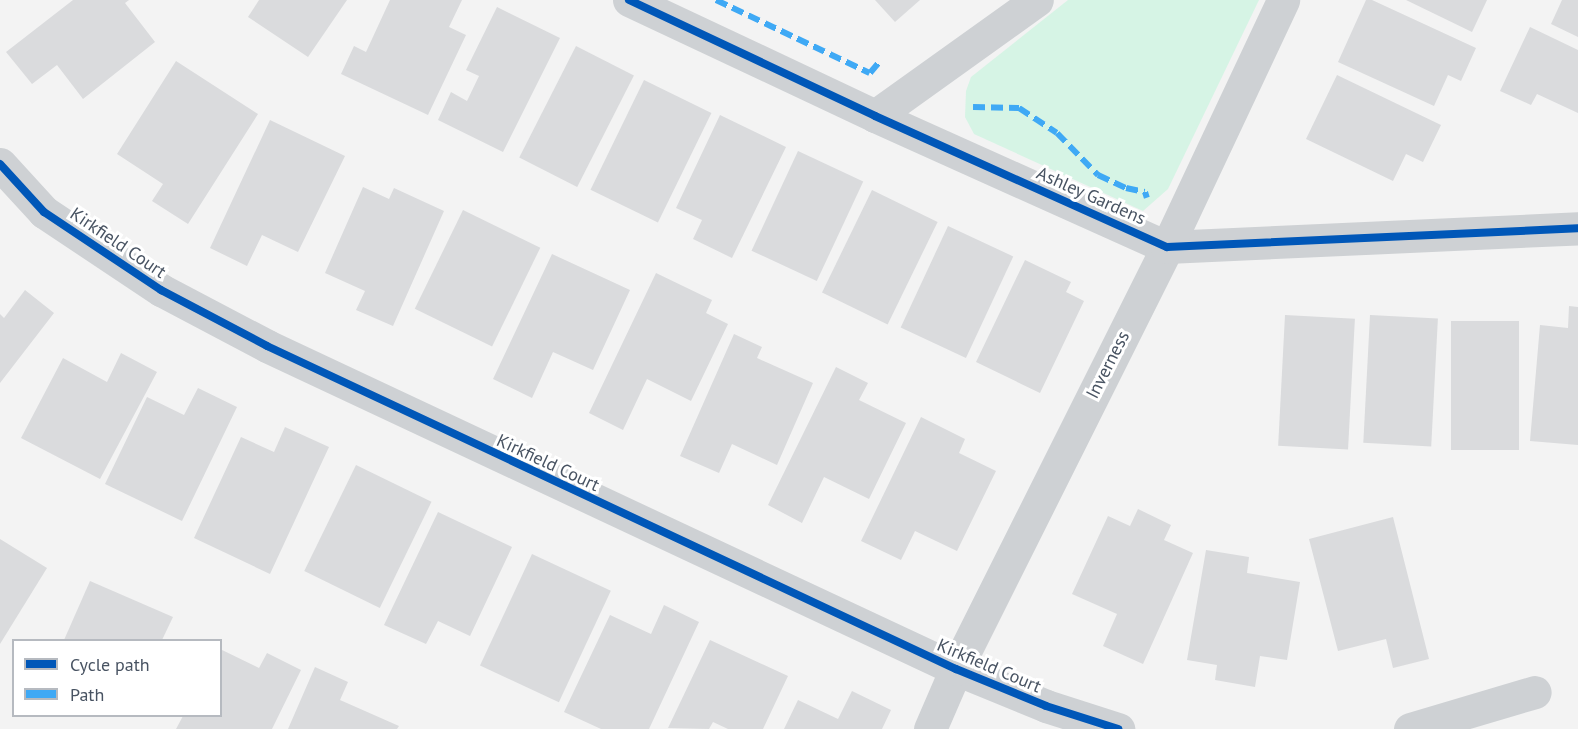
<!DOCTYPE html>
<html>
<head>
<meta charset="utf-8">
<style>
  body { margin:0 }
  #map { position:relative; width:1578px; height:729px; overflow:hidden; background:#f3f3f3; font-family:"PT Sans",sans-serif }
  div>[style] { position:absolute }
  .green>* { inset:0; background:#d6f4e5 }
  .building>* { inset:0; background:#dadbdd; transform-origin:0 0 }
  .minor>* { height:33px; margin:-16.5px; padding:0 16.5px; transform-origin:16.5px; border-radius:16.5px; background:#ced1d4 }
  .quiet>* { height:6px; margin-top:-3px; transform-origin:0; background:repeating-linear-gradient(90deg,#3fa9f5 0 12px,transparent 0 18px) }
  .cycleway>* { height:8px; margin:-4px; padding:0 4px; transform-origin:4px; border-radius:4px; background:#0057b8 }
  span { translate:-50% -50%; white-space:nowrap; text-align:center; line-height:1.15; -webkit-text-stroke:6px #fff; paint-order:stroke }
  .street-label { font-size:18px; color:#485362 }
  .legend { position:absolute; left:12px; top:639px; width:210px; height:78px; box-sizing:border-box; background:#fff; border:2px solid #b6bac0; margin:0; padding:8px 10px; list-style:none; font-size:18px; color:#485362 }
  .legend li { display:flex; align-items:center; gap:12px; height:30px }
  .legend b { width:30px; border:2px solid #b6bac0 }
</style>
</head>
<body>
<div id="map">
  <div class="green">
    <div style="clip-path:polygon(1068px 0,1259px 0,1168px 189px,1143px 211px,974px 134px,965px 117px,966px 91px,971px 77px)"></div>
  </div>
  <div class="building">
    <div style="clip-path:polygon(73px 0,129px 0,125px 3px,155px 42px,83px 99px,57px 65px,32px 84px,6px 52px)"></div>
    <div style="clip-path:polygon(259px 0,347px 0,308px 57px,248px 17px)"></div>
    <div style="clip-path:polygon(390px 0,462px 0,449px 27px,466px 35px,428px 115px,341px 74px,354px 46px,366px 52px)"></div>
    <div style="clip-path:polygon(875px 0,920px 0,895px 22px)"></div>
    <div style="clip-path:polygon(1366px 0,1372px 0,1476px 48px,1461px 81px,1448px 75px,1434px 106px,1338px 62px)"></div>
    <div style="clip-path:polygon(1406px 0,1487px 0,1472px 32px)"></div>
    <div style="clip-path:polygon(1562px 0,1578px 0,1578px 37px,1551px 24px)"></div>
    <div style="clip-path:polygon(497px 7px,560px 38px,503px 152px,438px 120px,451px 92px,467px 101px,479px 76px,466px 70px)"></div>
    <div style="clip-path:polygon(1530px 27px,1578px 50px,1578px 113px,1537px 94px,1531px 105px,1500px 91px)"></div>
    <div style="left:576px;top:46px;width:65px;height:125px;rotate:27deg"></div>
    <div style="clip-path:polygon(176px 61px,258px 114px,188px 224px,152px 201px,163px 184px,117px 154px)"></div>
    <div style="clip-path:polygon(1337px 75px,1441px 125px,1423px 162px,1406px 154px,1393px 181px,1306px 139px)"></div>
    <div style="left:644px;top:80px;width:75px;height:122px;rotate:26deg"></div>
    <div style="clip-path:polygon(720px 115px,786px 147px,732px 258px,693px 239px,702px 220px,676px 208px)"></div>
    <div style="clip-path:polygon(270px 120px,345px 156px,298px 252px,262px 235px,247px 266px,210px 248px)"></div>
    <div style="left:798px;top:151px;width:72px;height:110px;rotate:25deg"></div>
    <div style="clip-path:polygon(363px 187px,389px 199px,394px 188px,444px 211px,393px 326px,356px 310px,365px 291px,325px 273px)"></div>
    <div style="left:872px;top:190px;width:73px;height:114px;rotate:26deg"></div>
    <div style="left:463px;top:210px;width:86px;height:110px;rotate:26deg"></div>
    <div style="left:948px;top:226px;width:72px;height:112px;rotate:25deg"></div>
    <div style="clip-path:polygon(552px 254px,630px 290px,593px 370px,553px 352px,532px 398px,493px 379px)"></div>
    <div style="clip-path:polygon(1025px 260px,1071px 282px,1066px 292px,1084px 301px,1040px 393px,976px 362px)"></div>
    <div style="clip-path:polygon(656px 273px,712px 300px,706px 313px,728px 324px,691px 401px,647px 379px,623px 430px,589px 413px)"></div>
    <div style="clip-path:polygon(25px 290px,54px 313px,0 383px,0 314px,4px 318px)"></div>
    <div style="clip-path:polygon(1569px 306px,1578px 307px,1578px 445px,1530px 441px,1540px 325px,1568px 328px)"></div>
    <div style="left:1285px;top:315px;width:70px;height:131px;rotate:3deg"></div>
    <div style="left:1370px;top:315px;width:68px;height:128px;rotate:3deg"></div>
    <div style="left:1451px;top:321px;width:68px;height:129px"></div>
    <div style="clip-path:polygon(734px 334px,762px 347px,757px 358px,813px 383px,777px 465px,732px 444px,719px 473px,680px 456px)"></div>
    <div style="clip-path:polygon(121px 353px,157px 372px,100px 479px,21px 438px,63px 358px,107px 382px)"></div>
    <div style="clip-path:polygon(836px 367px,868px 383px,859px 400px,906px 423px,869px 499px,824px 477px,802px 523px,768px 505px)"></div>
    <div style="clip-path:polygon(198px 388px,237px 407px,182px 521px,105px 484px,147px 397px,184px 415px)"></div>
    <div style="clip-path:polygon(921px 417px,965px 439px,959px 453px,996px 471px,957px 551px,915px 531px,901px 560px,861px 541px)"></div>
    <div style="clip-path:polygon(285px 427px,329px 447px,270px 574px,194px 538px,241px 437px,274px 452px)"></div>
    <div style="left:356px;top:465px;width:84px;height:118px;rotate:26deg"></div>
    <div style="clip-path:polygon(1138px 509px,1171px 525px,1164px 540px,1193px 553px,1143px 664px,1103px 646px,1117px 614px,1072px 594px,1108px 516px,1130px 526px)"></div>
    <div style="clip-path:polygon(438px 512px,512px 547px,470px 636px,438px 621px,426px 644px,384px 625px)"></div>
    <div style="clip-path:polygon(1393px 517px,1429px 659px,1393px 668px,1386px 639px,1338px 651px,1309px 539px)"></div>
    <div style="clip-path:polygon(0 539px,47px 568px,0 644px)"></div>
    <div style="clip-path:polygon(1206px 550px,1249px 557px,1247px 573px,1300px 582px,1287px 660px,1260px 656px,1255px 687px,1215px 680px,1217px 665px,1187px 660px)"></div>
    <div style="left:532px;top:554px;width:87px;height:123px;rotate:25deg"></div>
    <div style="clip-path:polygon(90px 581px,173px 617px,162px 640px,64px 640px)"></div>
    <div style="clip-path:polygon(664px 605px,699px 622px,649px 729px,601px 729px,564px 712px,610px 615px,651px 634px)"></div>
    <div style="clip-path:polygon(710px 640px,788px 676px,763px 729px,728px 729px,713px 722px,709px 729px,668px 728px)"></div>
    <div style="clip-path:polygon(220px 649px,259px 668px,267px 653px,301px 670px,272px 729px,176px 729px,183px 716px,220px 716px)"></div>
    <div style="clip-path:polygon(315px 667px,348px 682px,340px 700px,399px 726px,397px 729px,288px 729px)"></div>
    <div style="clip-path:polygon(852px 691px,891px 710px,882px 729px,784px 729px,798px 700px,838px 719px)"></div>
  </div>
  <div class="minor">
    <div style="left:629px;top:0;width:272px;rotate:25.2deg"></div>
    <div style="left:875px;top:116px;width:320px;rotate:24.2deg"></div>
    <div style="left:1167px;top:247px;width:411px;rotate:-2.6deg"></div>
    <div style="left:875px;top:116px;width:199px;rotate:-35.6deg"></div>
    <div style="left:0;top:164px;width:65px;rotate:47.5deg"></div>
    <div style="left:44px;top:212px;width:141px;rotate:33.7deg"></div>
    <div style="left:161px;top:290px;width:120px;rotate:27.8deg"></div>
    <div style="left:267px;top:346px;width:761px;rotate:25.12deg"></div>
    <div style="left:956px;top:669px;width:97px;rotate:22.3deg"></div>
    <div style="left:1046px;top:706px;width:76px;rotate:17.7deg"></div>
    <div style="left:930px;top:729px;width:65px;rotate:-66.6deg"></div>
    <div style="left:956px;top:669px;width:472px;rotate:-63.4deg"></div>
    <div style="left:1167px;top:247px;width:273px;rotate:-64.8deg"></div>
    <div style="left:1410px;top:729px;width:130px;rotate:-16.5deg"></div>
  </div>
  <div class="quiet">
    <div style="left:716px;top:0;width:170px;rotate:25.4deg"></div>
    <div style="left:870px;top:73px;width:16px;rotate:-50deg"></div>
    <div style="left:973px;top:107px;width:46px;rotate:1.2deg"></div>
    <div style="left:1019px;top:108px;width:45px;rotate:33.3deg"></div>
    <div style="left:1057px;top:133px;width:59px;rotate:45.7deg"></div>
    <div style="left:1098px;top:175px;width:31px;rotate:25deg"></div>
    <div style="left:1126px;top:188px;width:19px;rotate:12deg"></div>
    <div style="left:1145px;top:192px;width:6px;rotate:72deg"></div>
  </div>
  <div class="cycleway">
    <div style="left:629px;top:0;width:272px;rotate:25.2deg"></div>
    <div style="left:875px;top:116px;width:320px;rotate:24.2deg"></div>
    <div style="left:1167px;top:247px;width:411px;rotate:-2.6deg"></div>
    <div style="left:0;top:164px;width:65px;rotate:47.5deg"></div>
    <div style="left:44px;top:212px;width:141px;rotate:33.7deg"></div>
    <div style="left:161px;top:290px;width:120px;rotate:27.8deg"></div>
    <div style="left:267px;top:346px;width:761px;rotate:25.12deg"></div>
    <div style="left:956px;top:669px;width:97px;rotate:22.3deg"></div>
    <div style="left:1046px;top:706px;width:76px;rotate:17.7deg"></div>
  </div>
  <div class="street-label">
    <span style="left:1091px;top:196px;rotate:24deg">Ashley Gardens</span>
    <span style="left:118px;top:243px;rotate:34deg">Kirkfield Court</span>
    <span style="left:1108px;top:365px;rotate:-63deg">Inverness</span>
    <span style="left:548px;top:463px;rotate:25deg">Kirkfield Court</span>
    <span style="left:989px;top:666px;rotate:23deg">Kirkfield Court</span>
  </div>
  <ul class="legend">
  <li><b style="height:8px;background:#0057b8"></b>Cycle path</li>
  <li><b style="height:8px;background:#3fa9f5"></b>Path</li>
  </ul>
</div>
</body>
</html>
